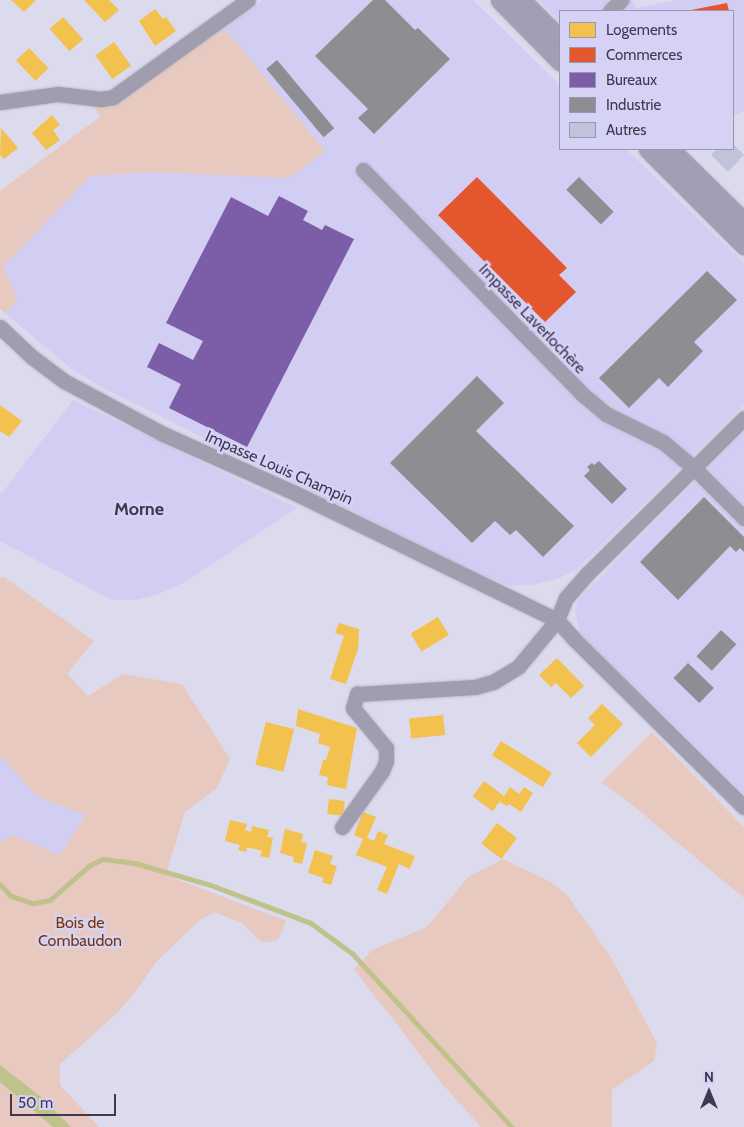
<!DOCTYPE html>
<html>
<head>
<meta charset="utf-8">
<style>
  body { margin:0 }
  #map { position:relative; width:744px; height:1127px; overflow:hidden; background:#dcdaed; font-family:Cabin,sans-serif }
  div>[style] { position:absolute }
  .built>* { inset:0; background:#d2cdf3 }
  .green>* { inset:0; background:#e8c9c0 }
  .water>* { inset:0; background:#c0c28c }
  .homes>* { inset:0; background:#f2c14e; transform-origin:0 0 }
  .shops>* { inset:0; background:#e4572e }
  .offices>* { inset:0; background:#7b5ea7 }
  .industry>* { inset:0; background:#8d8d92; transform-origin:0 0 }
  .stream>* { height:4.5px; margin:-2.25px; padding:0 2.25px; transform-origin:2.25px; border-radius:2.25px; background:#c0c28c }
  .building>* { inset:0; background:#c1c3da }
  .roads { filter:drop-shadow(0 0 1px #bbb8c9) drop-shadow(0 0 1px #bbb8c9) }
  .minor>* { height:15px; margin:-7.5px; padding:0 7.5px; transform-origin:7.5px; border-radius:7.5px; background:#9f9dae }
  .major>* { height:19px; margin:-9.5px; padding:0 9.5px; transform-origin:9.5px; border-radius:9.5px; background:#a29eb4 }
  span { translate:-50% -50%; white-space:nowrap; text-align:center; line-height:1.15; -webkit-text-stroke:5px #d6d2f5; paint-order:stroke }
  .street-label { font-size:16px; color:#3d3951 }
  .park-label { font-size:16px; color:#7a3600 }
  .neighbourhood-label { font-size:18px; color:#3d3951; font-weight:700 }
  .legend { position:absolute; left:559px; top:10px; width:175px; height:140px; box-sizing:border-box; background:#d6d2f5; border:1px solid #9995b3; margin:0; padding:6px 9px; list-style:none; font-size:15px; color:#3d3951 }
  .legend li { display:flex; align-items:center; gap:10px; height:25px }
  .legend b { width:25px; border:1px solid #9995b3 }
  .north { position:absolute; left:684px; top:1067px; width:50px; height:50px; -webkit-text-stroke:4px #d6d2f5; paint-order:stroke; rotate:0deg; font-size:14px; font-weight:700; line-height:20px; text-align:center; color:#3d3951 }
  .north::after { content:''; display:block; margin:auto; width:18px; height:22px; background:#3d3951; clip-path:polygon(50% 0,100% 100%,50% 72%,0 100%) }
  .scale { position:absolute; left:10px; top:1094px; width:106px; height:22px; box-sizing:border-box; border:2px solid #3d3951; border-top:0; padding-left:6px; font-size:15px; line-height:18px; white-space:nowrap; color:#3d3951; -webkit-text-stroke:4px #d6d2f5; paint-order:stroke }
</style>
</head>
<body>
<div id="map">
  <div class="built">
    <div style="clip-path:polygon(263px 0,473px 0,560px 85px,560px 149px,626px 149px,744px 263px,744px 405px,576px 570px,557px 579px,532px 585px,509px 586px,469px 569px,103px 388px,70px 368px,5px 313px,18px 300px,3px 267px,90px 176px,154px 172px,325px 150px,223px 29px)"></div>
    <div style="clip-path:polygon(539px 0,632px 0,637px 8px,676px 0,744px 0,744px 111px,733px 115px,733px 11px,560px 11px,560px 22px)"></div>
    <div style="clip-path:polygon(73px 400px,297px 508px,185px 582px,159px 594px,136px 600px,112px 600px,0 541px,0 492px,2px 493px)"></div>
    <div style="clip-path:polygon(744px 432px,744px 794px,580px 634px,575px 611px,578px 600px)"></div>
    <div style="clip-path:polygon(0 756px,38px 797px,86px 815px,60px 855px,12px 836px,0 843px)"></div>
  </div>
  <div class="green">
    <div style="clip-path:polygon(223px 29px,238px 44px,325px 151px,289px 178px,154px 172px,90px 176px,3px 267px,18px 300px,5px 313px,0 309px,0 191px,100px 117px,94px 107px,109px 104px,130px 95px)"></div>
    <div style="clip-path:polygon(4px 577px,94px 641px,67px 674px,88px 696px,123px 674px,182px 684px,230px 759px,217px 788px,185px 812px,166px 875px,286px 921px,278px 940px,262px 943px,243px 924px,214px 912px,200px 920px,157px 961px,133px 995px,115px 1015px,60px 1064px,60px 1085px,99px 1127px,0 1127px,0 843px,12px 835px,60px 855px,86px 815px,38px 797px,0 756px,0 578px)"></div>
    <div style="clip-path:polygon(652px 732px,744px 827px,744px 898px,625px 799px,601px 783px)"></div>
    <div style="clip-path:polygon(503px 859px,549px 881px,568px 896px,612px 959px,657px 1043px,654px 1061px,612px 1090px,612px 1127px,481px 1127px,444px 1086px,354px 969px,372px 950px,427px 927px,468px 877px)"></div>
  </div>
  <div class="water">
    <div style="clip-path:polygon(0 1065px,40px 1096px,71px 1127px,53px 1127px,0 1082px)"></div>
  </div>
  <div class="homes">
    <div style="clip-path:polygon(11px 0,36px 0,24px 12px)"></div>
    <div style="clip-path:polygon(84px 0,109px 0,119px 10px,105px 22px)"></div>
    <div style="clip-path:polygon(155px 9px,163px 19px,166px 17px,176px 31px,155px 46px,139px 21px)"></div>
    <div style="left:63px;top:17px;width:30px;height:18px;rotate:48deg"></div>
    <div style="left:114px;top:42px;width:29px;height:23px;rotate:54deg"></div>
    <div style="left:29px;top:48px;width:28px;height:18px;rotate:46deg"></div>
    <div style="clip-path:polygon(52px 115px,60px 125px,53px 130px,60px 140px,46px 150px,32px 133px)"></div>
    <div style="clip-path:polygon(1px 128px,18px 148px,4px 159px,0 155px)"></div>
    <div style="clip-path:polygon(0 405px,22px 421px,9px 437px,0 431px)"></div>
    <div style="left:438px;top:617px;width:21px;height:32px;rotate:59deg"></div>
    <div style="clip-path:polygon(339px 623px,359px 629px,358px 649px,346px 684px,330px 679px,344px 636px,335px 633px)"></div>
    <div style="clip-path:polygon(557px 658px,584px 686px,571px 698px,556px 683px,551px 687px,539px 675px)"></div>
    <div style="clip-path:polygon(602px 704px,623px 724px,591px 757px,577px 743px,595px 725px,588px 718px)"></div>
    <div style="clip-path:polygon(298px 709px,357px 728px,346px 789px,327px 785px,328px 777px,319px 775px,323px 760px,326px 760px,330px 747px,318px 743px,320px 734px,296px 726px)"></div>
    <div style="left:443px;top:715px;width:20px;height:34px;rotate:84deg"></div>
    <div style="left:266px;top:722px;width:29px;height:44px;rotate:14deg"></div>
    <div style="left:501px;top:741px;width:60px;height:17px;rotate:32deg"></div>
    <div style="left:484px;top:781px;width:25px;height:19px;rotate:37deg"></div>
    <div style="clip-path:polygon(510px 787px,519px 794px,524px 787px,533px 793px,521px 812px,509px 804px,507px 806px,500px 802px)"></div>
    <div style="left:329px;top:799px;width:16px;height:15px;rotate:7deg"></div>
    <div style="clip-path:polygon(363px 812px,376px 817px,367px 838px,374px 841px,378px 831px,388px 835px,384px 844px,415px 856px,410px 869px,399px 864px,387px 894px,377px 890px,387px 867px,356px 855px,363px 839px,354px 835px)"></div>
    <div style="clip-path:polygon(230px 820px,247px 824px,245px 830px,251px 832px,252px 826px,269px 830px,267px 837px,273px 838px,269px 858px,260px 856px,262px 851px,247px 847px,246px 852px,238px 850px,240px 845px,225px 841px)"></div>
    <div style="left:497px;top:823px;width:25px;height:26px;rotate:37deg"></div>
    <div style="clip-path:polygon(285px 829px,303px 834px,301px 842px,307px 843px,302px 864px,293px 862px,294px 857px,280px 853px)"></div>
    <div style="clip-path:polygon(315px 850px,333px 856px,330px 864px,337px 866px,331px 885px,322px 882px,324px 878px,308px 873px)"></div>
  </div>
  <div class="shops">
    <div style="clip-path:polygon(727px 3px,729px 11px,692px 11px,691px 10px)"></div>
    <div style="clip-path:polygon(477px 177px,567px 268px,559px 275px,576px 292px,545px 322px,438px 215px)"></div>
  </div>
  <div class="offices">
    <div style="clip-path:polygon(279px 196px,308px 211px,303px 220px,322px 230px,325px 225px,354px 239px,247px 447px,169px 408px,181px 384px,147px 367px,159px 343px,193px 360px,203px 341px,166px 323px,231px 197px,268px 216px)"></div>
  </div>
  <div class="industry">
    <div style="clip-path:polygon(373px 0,385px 0,415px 30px,418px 28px,450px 59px,374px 134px,358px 118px,368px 109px,315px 56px)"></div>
    <div style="left:277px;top:60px;width:89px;height:14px;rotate:50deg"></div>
    <div style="left:579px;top:177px;width:49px;height:18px;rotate:45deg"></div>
    <div style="clip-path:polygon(707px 271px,737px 300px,694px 342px,703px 351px,668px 387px,659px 378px,629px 408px,599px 378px)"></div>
    <div style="clip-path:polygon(477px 376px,504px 403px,476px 431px,574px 526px,543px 557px,516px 530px,510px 535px,495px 521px,472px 543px,390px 463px)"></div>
    <div style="clip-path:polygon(599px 461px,627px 489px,612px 504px,584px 476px,590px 470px,587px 467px,592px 463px,594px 465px)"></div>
    <div style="clip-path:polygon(704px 497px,744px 537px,744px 552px,740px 548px,736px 552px,730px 546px,678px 600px,640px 562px)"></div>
    <div style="left:721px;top:630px;width:21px;height:36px;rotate:43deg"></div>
    <div style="left:688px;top:663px;width:36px;height:21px;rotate:44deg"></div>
  </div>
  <div class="stream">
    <div style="left:0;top:884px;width:16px;rotate:47deg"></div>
    <div style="left:11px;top:896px;width:23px;rotate:18deg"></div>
    <div style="left:33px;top:903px;width:17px;rotate:-10deg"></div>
    <div style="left:50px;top:900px;width:53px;rotate:-41.2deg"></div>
    <div style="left:90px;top:865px;width:14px;rotate:-25deg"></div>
    <div style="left:103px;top:859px;width:32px;rotate:7deg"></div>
    <div style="left:135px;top:863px;width:79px;rotate:16.1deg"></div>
    <div style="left:211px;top:885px;width:107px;rotate:20.8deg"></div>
    <div style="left:311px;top:923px;width:52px;rotate:36.4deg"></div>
    <div style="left:353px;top:954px;width:235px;rotate:47.4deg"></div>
  </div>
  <div class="building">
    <div style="clip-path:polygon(733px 144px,744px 155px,728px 172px,711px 155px,717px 149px,733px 149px)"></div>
  </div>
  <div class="roads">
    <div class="minor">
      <div style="left:610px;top:11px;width:16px;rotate:-45deg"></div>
      <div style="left:0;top:102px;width:59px;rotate:-7.9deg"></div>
      <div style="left:58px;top:94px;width:43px;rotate:6.6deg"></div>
      <div style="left:101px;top:99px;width:12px;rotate:-9deg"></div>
      <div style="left:113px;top:97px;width:166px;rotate:-35.7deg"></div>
      <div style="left:363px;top:170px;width:312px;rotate:45.6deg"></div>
      <div style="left:581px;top:393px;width:33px;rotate:40deg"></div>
      <div style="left:606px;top:414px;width:64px;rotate:26.2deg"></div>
      <div style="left:663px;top:442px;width:40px;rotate:40deg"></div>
      <div style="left:694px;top:468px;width:71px;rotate:45deg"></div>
      <div style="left:0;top:327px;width:44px;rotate:43.2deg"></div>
      <div style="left:32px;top:357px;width:40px;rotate:37deg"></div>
      <div style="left:64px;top:381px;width:112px;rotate:28.2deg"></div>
      <div style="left:163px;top:434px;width:145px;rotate:24.1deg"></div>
      <div style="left:295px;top:493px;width:291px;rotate:25.9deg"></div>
      <div style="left:557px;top:620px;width:25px;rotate:48deg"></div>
      <div style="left:574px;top:639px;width:239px;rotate:44.7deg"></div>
      <div style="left:342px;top:827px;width:69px;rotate:-54.5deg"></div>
      <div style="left:382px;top:771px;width:11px;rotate:-68deg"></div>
      <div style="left:386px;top:761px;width:13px;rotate:-90deg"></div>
      <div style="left:386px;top:748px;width:52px;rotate:-129.5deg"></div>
      <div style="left:353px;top:708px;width:15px;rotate:-74deg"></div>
      <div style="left:357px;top:694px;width:118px;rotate:-3.4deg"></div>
      <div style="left:475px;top:687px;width:19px;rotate:-16deg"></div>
      <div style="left:493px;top:682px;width:29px;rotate:-31deg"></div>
      <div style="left:518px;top:667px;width:61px;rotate:-50.3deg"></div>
      <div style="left:557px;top:620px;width:24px;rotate:-68deg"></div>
      <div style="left:566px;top:598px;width:32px;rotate:-49deg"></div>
      <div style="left:587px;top:574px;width:221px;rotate:-44.8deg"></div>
    </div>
    <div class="major">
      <div style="left:500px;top:0;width:86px;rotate:45.5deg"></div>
      <div style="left:521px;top:0;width:55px;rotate:45deg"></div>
      <div style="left:648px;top:149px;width:136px;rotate:45deg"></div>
      <div style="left:670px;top:149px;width:104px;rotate:44.6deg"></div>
    </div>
  </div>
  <div class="street-label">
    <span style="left:532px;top:319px;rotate:46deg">Impasse Laverlochère</span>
    <span style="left:279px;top:468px;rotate:24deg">Impasse Louis Champin</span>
  </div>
  <div class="park-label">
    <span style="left:80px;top:932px">Bois de<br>Combaudon</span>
  </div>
  <div class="neighbourhood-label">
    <span style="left:139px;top:509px">Morne</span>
  </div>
  <ul class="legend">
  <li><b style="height:14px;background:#f2c14e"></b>Logements</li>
  <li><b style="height:14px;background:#e4572e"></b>Commerces</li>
  <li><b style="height:14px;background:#7b5ea7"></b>Bureaux</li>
  <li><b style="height:14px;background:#8d8d92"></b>Industrie</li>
  <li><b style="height:14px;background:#c1c3da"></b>Autres</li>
  </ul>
  <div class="north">N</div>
  <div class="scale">50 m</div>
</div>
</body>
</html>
